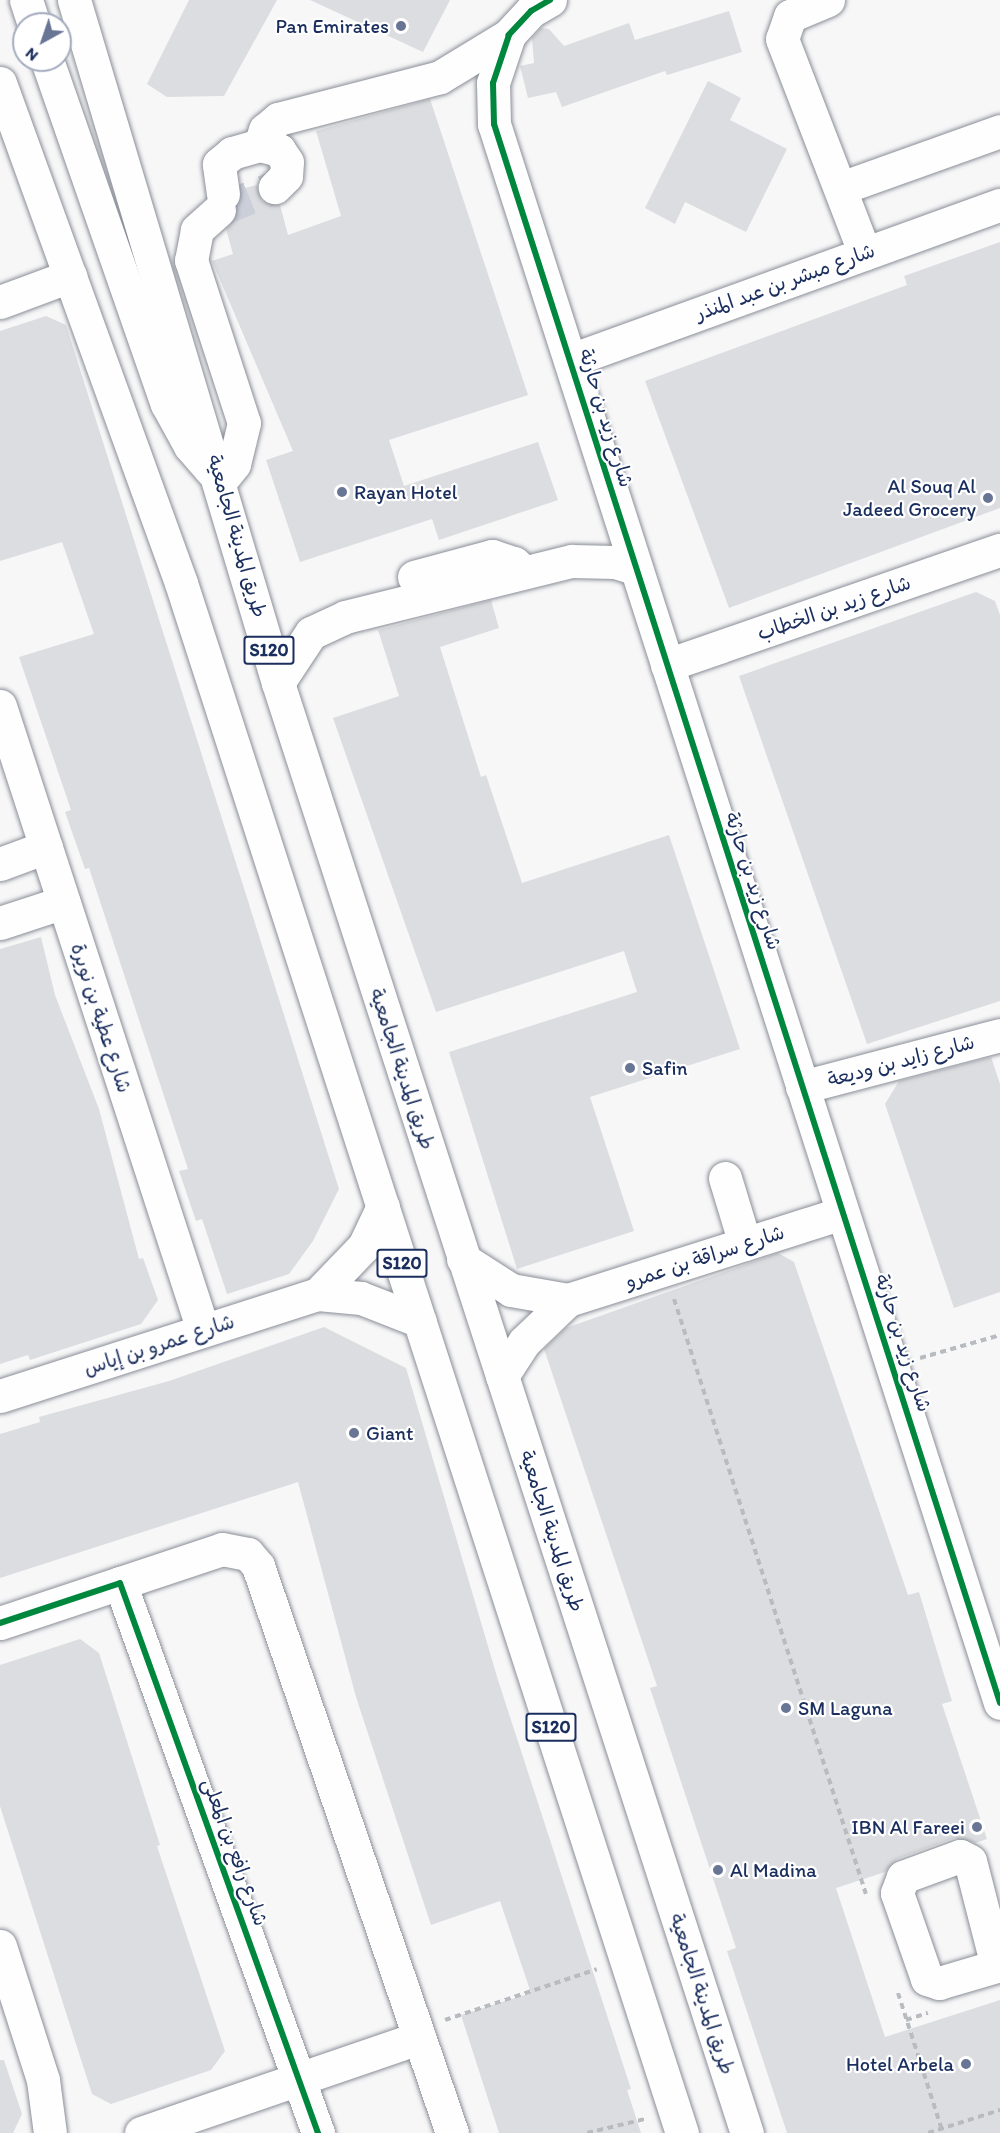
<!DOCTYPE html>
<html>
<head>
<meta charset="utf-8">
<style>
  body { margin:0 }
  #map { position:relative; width:1000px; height:2133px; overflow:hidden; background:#f7f7f8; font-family:Itim,"Playpen Sans Arabic",sans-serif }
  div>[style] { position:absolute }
  .building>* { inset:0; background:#dcdde0 }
  .minor-tunnel>* { height:33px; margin-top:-16.5px; transform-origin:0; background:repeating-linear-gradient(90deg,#cbcfd9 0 33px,transparent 0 49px) }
  .path>* { height:4px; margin-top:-2px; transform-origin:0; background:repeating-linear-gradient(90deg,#b8bbc0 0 6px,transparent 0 10.5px) }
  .roads { filter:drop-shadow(0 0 2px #8a8e97) drop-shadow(0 0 2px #8a8e97) }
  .minor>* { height:33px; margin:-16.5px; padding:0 16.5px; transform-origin:16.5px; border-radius:16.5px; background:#fefefe }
  .major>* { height:33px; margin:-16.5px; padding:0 16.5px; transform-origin:16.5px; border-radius:16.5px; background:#fefefe }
  .cycleway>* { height:6px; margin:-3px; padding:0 3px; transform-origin:3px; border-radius:3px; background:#00873e }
  .dots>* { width:16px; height:16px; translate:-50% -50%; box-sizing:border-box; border:3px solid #fff; border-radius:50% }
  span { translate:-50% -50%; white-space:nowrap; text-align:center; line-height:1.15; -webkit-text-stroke:4.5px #fff; paint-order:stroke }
  .shield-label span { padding:2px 4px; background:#fff; border:2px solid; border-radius:4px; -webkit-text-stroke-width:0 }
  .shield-label { font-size:18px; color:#1b2f5e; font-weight:700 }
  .poi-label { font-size:20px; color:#1b2f5e }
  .right { translate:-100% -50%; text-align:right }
  .left { translate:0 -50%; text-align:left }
  .street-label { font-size:20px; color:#1b2f5e }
  .north { position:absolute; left:12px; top:12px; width:60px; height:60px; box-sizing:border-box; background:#fff; border:2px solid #a4acbf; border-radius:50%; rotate:220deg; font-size:16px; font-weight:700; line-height:24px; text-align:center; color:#1b2f5e }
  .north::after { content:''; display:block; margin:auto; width:21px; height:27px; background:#687594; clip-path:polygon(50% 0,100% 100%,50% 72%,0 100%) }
</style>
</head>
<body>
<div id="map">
  <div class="building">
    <div style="clip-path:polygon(189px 0,277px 0,224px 96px,167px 97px,147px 84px)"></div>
    <div style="clip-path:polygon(310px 0,450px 0,423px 52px)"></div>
    <div style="clip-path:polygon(729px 11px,742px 52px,667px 75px,665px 71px,562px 107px,556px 92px,528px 98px,520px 66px,534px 63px,532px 38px,541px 28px,549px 29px,564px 46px,629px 23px,635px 40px)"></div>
    <div style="clip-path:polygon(708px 81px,741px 98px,730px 120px,787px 149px,746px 232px,685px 202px,675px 224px,645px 208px)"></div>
    <div style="clip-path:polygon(430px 99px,528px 395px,389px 440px,404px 486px,538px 442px,558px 500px,439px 540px,432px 519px,300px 562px,266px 460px,293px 451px,212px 261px,233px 254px,226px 229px,237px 216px,241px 189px,257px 185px,262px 201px,280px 205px,288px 235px,341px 216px,316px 131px)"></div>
    <div style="clip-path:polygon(1000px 242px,1000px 508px,729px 608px,645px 381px,907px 285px,904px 276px)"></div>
    <div style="clip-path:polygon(46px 316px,66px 325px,339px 1189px,313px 1241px,289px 1274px,227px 1294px,202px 1219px,196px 1221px,179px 1171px,188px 1169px,89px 868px,85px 869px,65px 812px,71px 810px,19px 657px,94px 634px,62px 542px,0 561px,0 331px)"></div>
    <div style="clip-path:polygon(976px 592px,995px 601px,1000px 615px,1000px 1001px,867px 1044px,739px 676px)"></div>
    <div style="clip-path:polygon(491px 600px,499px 628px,440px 647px,481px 777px,486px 775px,522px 883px,669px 835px,740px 1049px,590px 1097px,634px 1231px,517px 1269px,449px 1052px,637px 992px,624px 951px,436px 1012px,333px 718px,399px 696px,378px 630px)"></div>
    <div style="clip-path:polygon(41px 937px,55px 995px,99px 1109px,139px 1259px,143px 1258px,158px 1300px,141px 1324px,30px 1360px,28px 1355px,0 1364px,0 949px)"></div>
    <div style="clip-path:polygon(991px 1057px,1000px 1084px,1000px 1292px,954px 1308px,885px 1104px,899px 1081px)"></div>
    <div style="clip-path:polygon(778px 1253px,794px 1262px,908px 1595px,919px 1592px,952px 1701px,942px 1704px,987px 1839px,975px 1843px,954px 1838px,897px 1859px,885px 1872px,836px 1888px,885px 2037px,1000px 2000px,1000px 2133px,787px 2133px,727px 1951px,736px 1948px,650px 1688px,657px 1686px,544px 1349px,566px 1328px)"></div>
    <div style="clip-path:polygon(324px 1327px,406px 1368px,498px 1680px,631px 2089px,627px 2090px,641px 2133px,499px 2133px,461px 2015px,531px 1993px,500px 1901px,431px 1925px,356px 1697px,298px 1482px,0 1578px,0 1434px,40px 1422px,39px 1417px,169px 1381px)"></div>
    <div style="clip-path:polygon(80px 1639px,99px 1653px,160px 1845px,157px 1846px,225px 2051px,211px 2070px,111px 2104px,92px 2094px,0 1806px,0 1665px)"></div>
    <div style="clip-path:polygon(0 2060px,4px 2060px,22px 2114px,13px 2133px,0 2133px)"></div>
  </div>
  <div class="minor-tunnel">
    <div style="left:219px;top:210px;width:61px;rotate:-22.3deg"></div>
  </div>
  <div class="path">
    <div style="left:674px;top:1299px;width:625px;rotate:72.12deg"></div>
    <div style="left:920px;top:1358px;width:83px;rotate:-16deg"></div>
    <div style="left:898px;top:1993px;width:147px;rotate:72.2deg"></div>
    <div style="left:445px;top:2020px;width:160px;rotate:-18.5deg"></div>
    <div style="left:906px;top:2020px;width:23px;rotate:-18deg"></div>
    <div style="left:587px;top:2133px;width:60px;rotate:-13.6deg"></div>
    <div style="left:928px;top:2133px;width:76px;rotate:-17.7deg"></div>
  </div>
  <div class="roads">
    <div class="minor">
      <div style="left:550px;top:0;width:22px;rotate:150deg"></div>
      <div style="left:531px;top:11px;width:33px;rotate:133deg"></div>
      <div style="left:509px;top:35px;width:51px;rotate:108.4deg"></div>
      <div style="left:493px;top:83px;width:41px;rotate:88.6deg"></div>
      <div style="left:494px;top:124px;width:1658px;rotate:72.23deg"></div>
      <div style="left:828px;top:0;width:41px;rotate:157.2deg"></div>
      <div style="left:790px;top:16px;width:24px;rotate:109deg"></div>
      <div style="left:782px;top:39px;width:230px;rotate:68.9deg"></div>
      <div style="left:260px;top:145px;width:16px;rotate:-72deg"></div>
      <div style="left:265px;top:130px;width:17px;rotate:-40deg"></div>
      <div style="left:278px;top:119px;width:167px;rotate:-14.5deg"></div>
      <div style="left:440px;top:77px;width:81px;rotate:-31.3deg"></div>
      <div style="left:841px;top:188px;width:169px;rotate:-19.7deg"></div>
      <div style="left:223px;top:194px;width:30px;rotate:-98deg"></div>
      <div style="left:219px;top:164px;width:17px;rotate:-40deg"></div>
      <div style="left:232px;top:153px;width:29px;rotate:-16deg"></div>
      <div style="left:260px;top:145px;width:20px;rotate:15deg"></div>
      <div style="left:279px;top:150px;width:14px;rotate:56deg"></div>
      <div style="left:287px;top:162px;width:14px;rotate:94deg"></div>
      <div style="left:286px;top:176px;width:16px;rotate:135deg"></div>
      <div style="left:219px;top:210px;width:30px;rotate:138deg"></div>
      <div style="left:197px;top:230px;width:31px;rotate:101deg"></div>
      <div style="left:191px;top:260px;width:171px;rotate:72deg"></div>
      <div style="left:244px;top:423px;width:42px;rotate:103.7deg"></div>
      <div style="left:234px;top:464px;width:21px;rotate:129deg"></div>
      <div style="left:0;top:302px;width:75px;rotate:-20.4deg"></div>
      <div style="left:571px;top:360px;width:456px;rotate:-19.9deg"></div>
      <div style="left:414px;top:577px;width:81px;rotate:-15.1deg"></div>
      <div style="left:492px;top:556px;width:23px;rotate:18deg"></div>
      <div style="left:514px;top:563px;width:13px;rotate:42deg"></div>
      <div style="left:667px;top:665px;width:352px;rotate:-19.1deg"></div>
      <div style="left:278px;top:683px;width:60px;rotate:-56.6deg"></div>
      <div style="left:311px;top:633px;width:38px;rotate:-25deg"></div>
      <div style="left:345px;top:617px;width:234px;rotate:-13.9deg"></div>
      <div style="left:572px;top:561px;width:43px;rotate:1.3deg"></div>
      <div style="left:615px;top:562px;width:21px;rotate:17deg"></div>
      <div style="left:0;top:706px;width:656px;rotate:71.98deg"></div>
      <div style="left:0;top:864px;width:49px;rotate:-20.3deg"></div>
      <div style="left:0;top:923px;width:67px;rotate:-18.2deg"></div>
      <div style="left:802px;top:1087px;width:205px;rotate:-14.7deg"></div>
      <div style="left:725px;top:1178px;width:69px;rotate:73.1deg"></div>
      <div style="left:463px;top:1259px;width:57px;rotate:32.9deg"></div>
      <div style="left:511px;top:1290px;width:58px;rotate:10deg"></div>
      <div style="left:568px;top:1300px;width:287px;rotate:-17.6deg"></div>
      <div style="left:318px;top:1294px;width:66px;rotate:-46.2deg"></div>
      <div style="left:364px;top:1246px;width:44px;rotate:-64.6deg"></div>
      <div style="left:502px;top:1376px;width:40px;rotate:-57.1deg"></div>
      <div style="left:524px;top:1342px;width:61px;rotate:-43.7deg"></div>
      <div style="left:0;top:1396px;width:334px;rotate:-17.8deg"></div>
      <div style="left:318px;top:1294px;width:43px;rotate:5.3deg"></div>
      <div style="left:361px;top:1298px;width:63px;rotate:21.3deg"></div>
      <div style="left:120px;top:1583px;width:585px;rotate:70.2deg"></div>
      <div style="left:0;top:1623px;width:234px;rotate:-18.4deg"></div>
      <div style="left:222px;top:1549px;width:26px;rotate:11deg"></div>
      <div style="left:248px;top:1554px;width:16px;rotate:50deg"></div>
      <div style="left:258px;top:1566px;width:599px;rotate:71.11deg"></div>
      <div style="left:0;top:1946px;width:141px;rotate:72.2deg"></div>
      <div style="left:43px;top:2080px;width:53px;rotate:82.5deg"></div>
      <div style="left:997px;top:1966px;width:108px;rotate:-104.4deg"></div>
      <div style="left:970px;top:1861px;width:11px;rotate:-153deg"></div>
      <div style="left:960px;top:1856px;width:61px;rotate:159.8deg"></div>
      <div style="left:903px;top:1877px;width:17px;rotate:111deg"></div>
      <div style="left:897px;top:1893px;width:91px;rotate:70.8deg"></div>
      <div style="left:927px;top:1979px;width:13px;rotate:18deg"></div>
      <div style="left:939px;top:1983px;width:64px;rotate:-16.4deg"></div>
      <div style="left:141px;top:2133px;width:294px;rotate:-18.9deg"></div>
    </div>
    <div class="major">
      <div style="left:26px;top:0;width:25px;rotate:72deg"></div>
      <div style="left:74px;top:0;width:713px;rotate:73.37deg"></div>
      <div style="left:278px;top:683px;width:1524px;rotate:72.08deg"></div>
      <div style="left:47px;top:60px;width:364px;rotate:70.8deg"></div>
      <div style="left:167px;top:404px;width:48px;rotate:61.3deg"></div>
      <div style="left:190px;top:446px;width:33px;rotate:49deg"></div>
      <div style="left:0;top:83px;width:532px;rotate:70.1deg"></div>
      <div style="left:181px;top:583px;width:1629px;rotate:72.09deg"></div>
    </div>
  </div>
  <div class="cycleway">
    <div style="left:550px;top:0;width:22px;rotate:150deg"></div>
    <div style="left:531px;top:11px;width:33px;rotate:133deg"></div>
    <div style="left:509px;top:35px;width:51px;rotate:108.4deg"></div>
    <div style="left:493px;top:83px;width:41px;rotate:88.6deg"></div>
    <div style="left:494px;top:124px;width:1658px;rotate:72.23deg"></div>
    <div style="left:0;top:1623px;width:126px;rotate:-18.4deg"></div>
    <div style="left:120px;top:1583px;width:585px;rotate:70.2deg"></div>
  </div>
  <div class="dots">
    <div style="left:401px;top:26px;background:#687594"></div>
    <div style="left:342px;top:492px;background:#687594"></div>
    <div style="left:988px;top:498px;background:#687594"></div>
    <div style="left:630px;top:1068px;background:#687594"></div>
    <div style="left:354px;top:1433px;background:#687594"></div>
    <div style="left:786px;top:1708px;background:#687594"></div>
    <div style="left:977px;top:1827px;background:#687594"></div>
    <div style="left:718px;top:1870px;background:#687594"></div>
    <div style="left:966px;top:2064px;background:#687594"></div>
  </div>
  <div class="shield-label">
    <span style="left:269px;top:650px">S120</span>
    <span style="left:402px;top:1263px">S120</span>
    <span style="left:551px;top:1727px">S120</span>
  </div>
  <div class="poi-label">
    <span class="right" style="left:389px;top:26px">Pan Emirates</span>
    <span class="right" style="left:976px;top:498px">Al Souq Al<br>Jadeed Grocery</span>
    <span class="left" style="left:354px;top:492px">Rayan Hotel</span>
    <span class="left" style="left:642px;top:1068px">Safin</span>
    <span class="left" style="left:366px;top:1433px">Giant</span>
    <span class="left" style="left:798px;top:1708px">SM Laguna</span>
    <span class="right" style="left:965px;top:1827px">IBN Al Fareei</span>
    <span class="left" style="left:730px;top:1870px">Al Madina</span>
    <span class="right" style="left:954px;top:2064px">Hotel Arbela</span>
  </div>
  <div class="street-label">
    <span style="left:785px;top:282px;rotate:-20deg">شارع مبشر بن عبد المنذر</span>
    <span style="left:606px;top:418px;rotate:73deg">شارع زيد بن حارثة</span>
    <span style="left:237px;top:536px;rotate:74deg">طريق المدينة الجامعية</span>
    <span style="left:834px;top:608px;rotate:-19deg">شارع زيد بن الخطاب</span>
    <span style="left:753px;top:881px;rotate:72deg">شارع زيد بن حارثة</span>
    <span style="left:101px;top:1018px;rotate:72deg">شارع عطية بن نويرة</span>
    <span style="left:901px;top:1061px;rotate:-15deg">شارع زايد بن وديعة</span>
    <span style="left:402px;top:1069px;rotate:72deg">طريق المدينة الجامعية</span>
    <span style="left:705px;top:1257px;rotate:-18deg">شارع سراقة بن عمرو</span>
    <span style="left:903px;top:1343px;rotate:72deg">شارع زيد بن حارثة</span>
    <span style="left:159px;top:1345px;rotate:-18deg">شارع عمرو بن إياس</span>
    <span style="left:552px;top:1531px;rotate:72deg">طريق المدينة الجامعية</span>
    <span style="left:235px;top:1852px;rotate:70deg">شارع رافع بن المعلى</span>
    <span style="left:702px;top:1994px;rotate:72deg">طريق المدينة الجامعية</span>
  </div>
  <div class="north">N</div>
</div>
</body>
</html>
